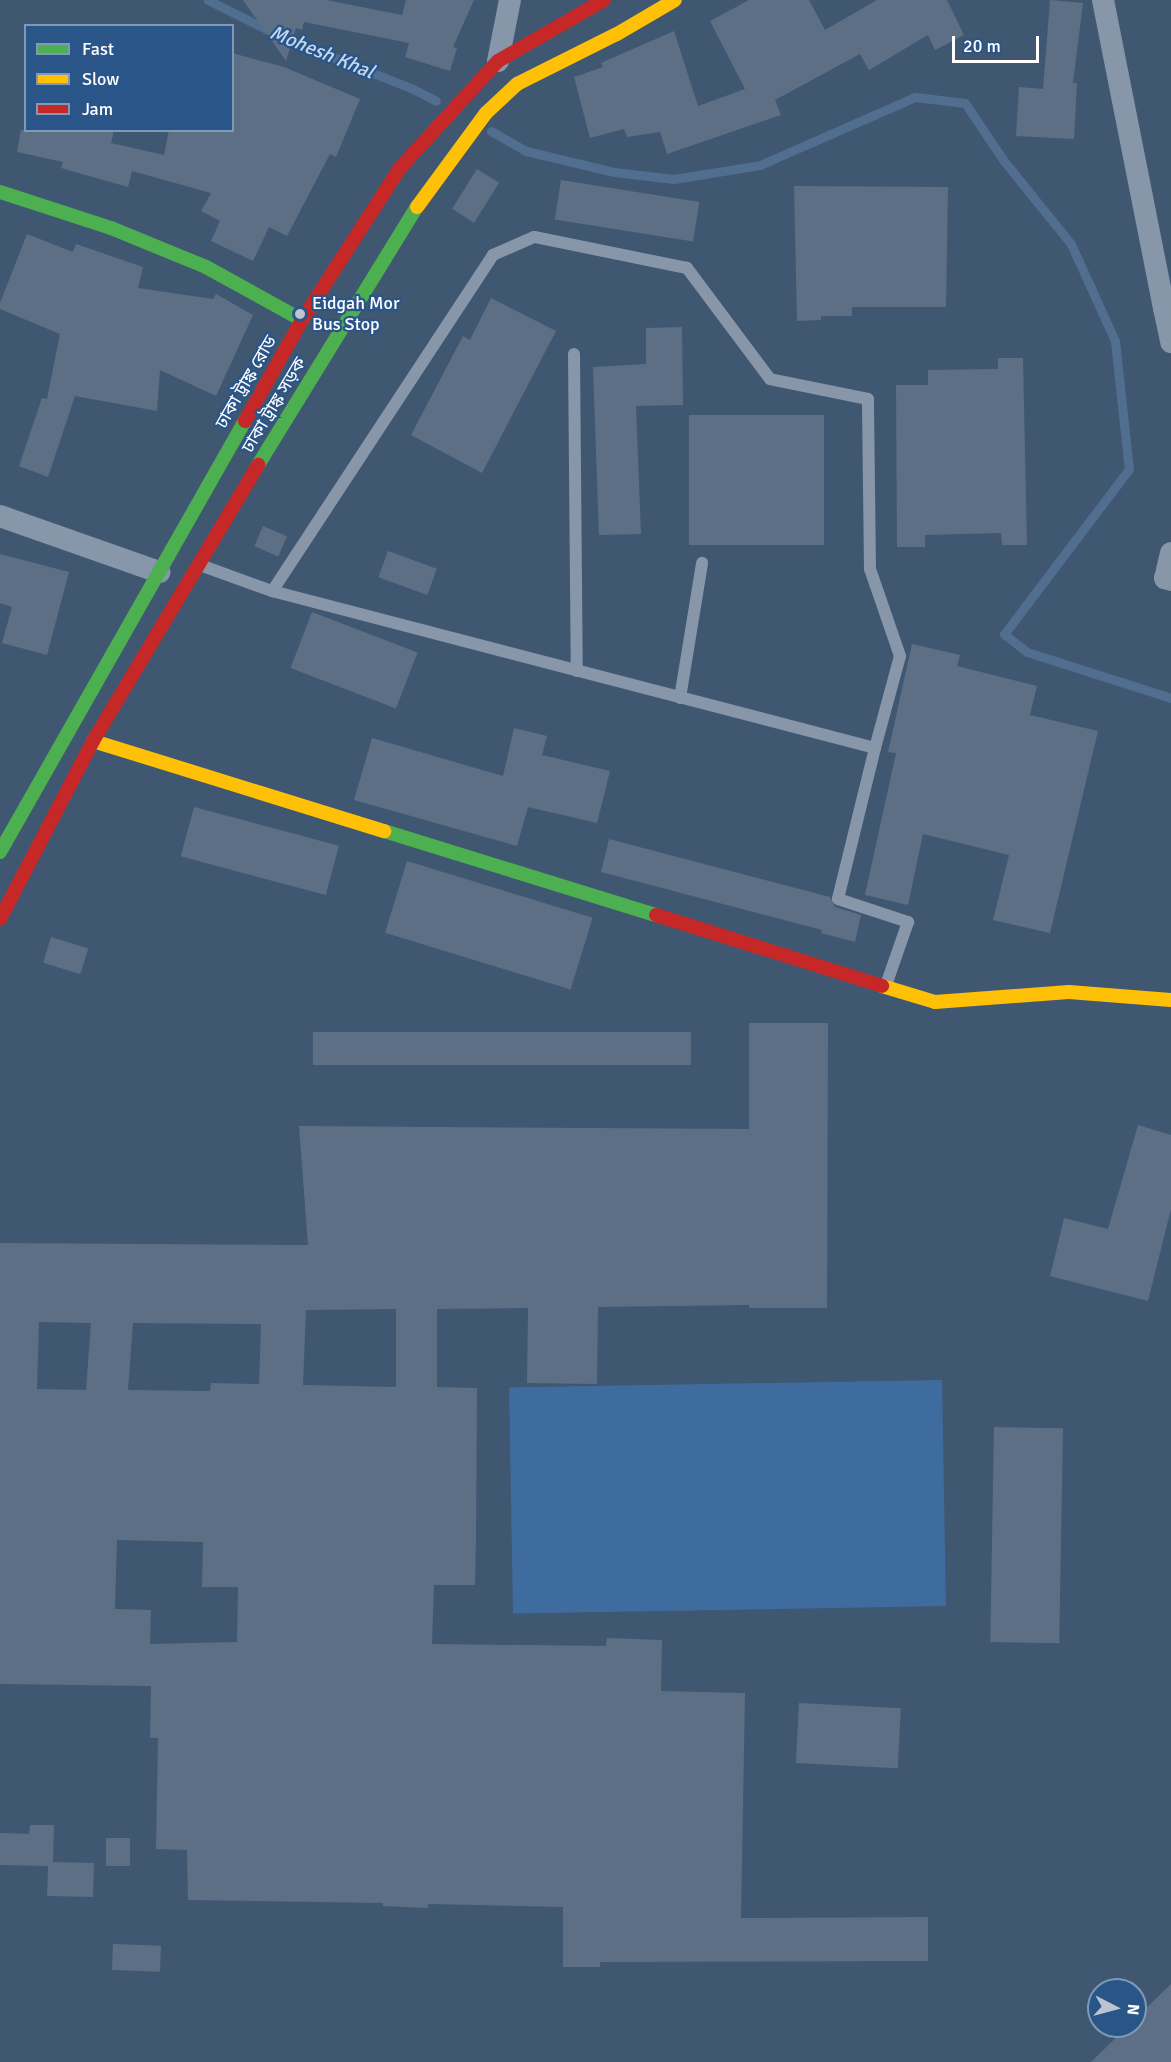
<!DOCTYPE html>
<html>
<head>
<meta charset="utf-8">
<style>
  body { margin:0 }
  #map { position:relative; width:1171px; height:2062px; overflow:hidden; background:#405772; font-family:Signika,"Noto Sans Bengali",sans-serif }
  div>[style] { position:absolute }
  .green>* { inset:0; background:#3f6c9e; transform-origin:0 0 }
  .stream>* { height:9px; margin:-4.5px; padding:0 4.5px; transform-origin:4.5px; border-radius:4.5px; background:#516e91 }
  .building>* { inset:0; background:#5d6f85; transform-origin:0 0 }
  .lane>* { height:12px; margin:-6px; padding:0 6px; transform-origin:6px; border-radius:6px; background:#8796a8 }
  .street>* { height:22px; margin:-11px; padding:0 11px; transform-origin:11px; border-radius:11px; background:#8796a8 }
  .fast>* { height:14px; margin:-7px; padding:0 7px; transform-origin:7px; border-radius:7px; background:#4caf50 }
  .slow>* { height:14px; margin:-7px; padding:0 7px; transform-origin:7px; border-radius:7px; background:#ffc107 }
  .jam>* { height:14px; margin:-7px; padding:0 7px; transform-origin:7px; border-radius:7px; background:#c62828 }
  .dots>* { width:16px; height:16px; translate:-50% -50%; box-sizing:border-box; border:3px solid #2a5588; border-radius:50% }
  span { translate:-50% -50%; white-space:nowrap; text-align:center; line-height:1.15; -webkit-text-stroke:4.5px #2a5588; paint-order:stroke }
  .poi-label { font-size:18px; color:#fff }
  .left { translate:0 -50%; text-align:left }
  .street-label { font-size:18px; color:#fff }
  .water-label { font-size:20px; color:#c3d8f0; font-style:italic }
  .legend { position:absolute; left:24px; top:24px; width:210px; height:108px; box-sizing:border-box; background:#2a5588; border:2px solid #7f99b8; margin:0; padding:8px 10px; list-style:none; font-size:18px; color:#fff }
  .legend li { display:flex; align-items:center; gap:12px; height:30px }
  .legend b { width:30px; border:2px solid #7f99b8 }
  .north { position:absolute; left:1087px; top:1978px; width:60px; height:60px; box-sizing:border-box; background:#2a5588; border:2px solid #7f99b8; border-radius:50%; rotate:96deg; font-size:16px; font-weight:700; line-height:24px; text-align:center; color:#fff }
  .north::after { content:''; display:block; margin:auto; width:21px; height:27px; background:#bcc4ce; clip-path:polygon(50% 0,100% 100%,50% 72%,0 100%) }
  .scale { position:absolute; left:952px; top:36px; width:87px; height:27px; box-sizing:border-box; border:3px solid #fff; border-top:0; padding-left:8px; font-size:18px; line-height:21px; white-space:nowrap; color:#fff; -webkit-text-stroke:4px #2a5588; paint-order:stroke }
</style>
</head>
<body>
<div id="map">
  <div class="green">
    <div style="left:942px;top:1380px;width:226px;height:433px;rotate:89deg"></div>
  </div>
  <div class="stream">
    <div style="left:208px;top:0;width:80px;rotate:26.6deg"></div>
    <div style="left:280px;top:36px;width:141px;rotate:21.7deg"></div>
    <div style="left:411px;top:88px;width:28px;rotate:27deg"></div>
    <div style="left:491px;top:131px;width:40px;rotate:29.7deg"></div>
    <div style="left:526px;top:151px;width:90px;rotate:13.4deg"></div>
    <div style="left:614px;top:172px;width:60px;rotate:6.7deg"></div>
    <div style="left:674px;top:179px;width:87px;rotate:-9.2deg"></div>
    <div style="left:760px;top:165px;width:169px;rotate:-23.7deg"></div>
    <div style="left:915px;top:97px;width:50px;rotate:6.8deg"></div>
    <div style="left:965px;top:103px;width:70px;rotate:56.1deg"></div>
    <div style="left:1004px;top:161px;width:107px;rotate:51.1deg"></div>
    <div style="left:1071px;top:244px;width:107px;rotate:65.6deg"></div>
    <div style="left:1115px;top:341px;width:129px;rotate:83.8deg"></div>
    <div style="left:1129px;top:469px;width:207px;rotate:127.1deg"></div>
    <div style="left:1004px;top:634px;width:29px;rotate:38deg"></div>
    <div style="left:1027px;top:652px;width:151px;rotate:17.7deg"></div>
  </div>
  <div class="building">
    <div style="clip-path:polygon(243px 0,326px 0,402px 15px,406px 0,474px 0,453px 47px,457px 48px,450px 71px,405px 57px,409px 43px,304px 22px,302px 30px,296px 28px,286px 61px)"></div>
    <div style="clip-path:polygon(749px 0,809px 0,825px 30px,877px 0,947px 0,964px 35px,935px 50px,928px 35px,869px 70px,860px 54px,775px 100px,781px 115px,667px 154px,660px 132px,627px 137px,624px 129px,590px 138px,574px 77px,603px 67px,601px 63px,674px 31px,698px 106px,745px 89px,710px 21px)"></div>
    <div style="clip-path:polygon(1050px 0,1083px 3px,1073px 83px,1077px 83px,1074px 139px,1016px 136px,1019px 87px,1043px 89px)"></div>
    <div style="clip-path:polygon(232px 53px,284px 67px,360px 99px,336px 157px,330px 154px,287px 236px,269px 227px,253px 261px,211px 241px,220px 221px,201px 211px,211px 193px,132px 171px,128px 187px,61px 168px,63px 162px,17px 152px,21px 130px,114px 130px,111px 143px,164px 155px,169px 130px,232px 130px)"></div>
    <div style="left:477px;top:169px;width:26px;height:47px;rotate:32deg"></div>
    <div style="left:561px;top:180px;width:140px;height:40px;rotate:9deg"></div>
    <div style="clip-path:polygon(794px 186px,948px 187px,946px 307px,852px 307px,852px 316px,821px 316px,821px 320px,797px 321px)"></div>
    <div style="clip-path:polygon(27px 234px,73px 252px,76px 244px,143px 267px,138px 288px,213px 299px,216px 294px,253px 315px,216px 396px,160px 370px,157px 411px,75px 396px,48px 477px,19px 466px,42px 398px,47px 399px,60px 334px,0 309px,0 303px)"></div>
    <div style="clip-path:polygon(491px 298px,556px 331px,482px 473px,411px 435px,463px 336px,470px 340px)"></div>
    <div style="clip-path:polygon(682px 327px,683px 405px,636px 406px,641px 534px,599px 535px,593px 367px,646px 364px,646px 328px)"></div>
    <div style="clip-path:polygon(998px 358px,1023px 358px,1027px 545px,1002px 545px,1001px 533px,925px 535px,925px 547px,897px 547px,896px 385px,928px 385px,928px 370px,998px 369px)"></div>
    <div style="left:824px;top:415px;width:130px;height:135px;rotate:90deg"></div>
    <div style="left:263px;top:526px;width:26px;height:22px;rotate:23deg"></div>
    <div style="left:388px;top:551px;width:52px;height:28px;rotate:20deg"></div>
    <div style="clip-path:polygon(0 554px,69px 572px,47px 655px,2px 643px,12px 607px,0 603px)"></div>
    <div style="left:312px;top:612px;width:113px;height:60px;rotate:21deg"></div>
    <div style="clip-path:polygon(912px 644px,960px 655px,957px 666px,1037px 686px,1030px 715px,1098px 731px,1050px 933px,993px 920px,1009px 855px,923px 834px,908px 905px,865px 895px,896px 753px,888px 752px)"></div>
    <div style="clip-path:polygon(514px 728px,547px 736px,542px 755px,610px 771px,597px 823px,528px 807px,517px 846px,354px 800px,372px 738px,503px 776px)"></div>
    <div style="left:194px;top:807px;width:150px;height:51px;rotate:15deg"></div>
    <div style="clip-path:polygon(609px 839px,830px 897px,835px 907px,861px 915px,855px 942px,821px 933px,822px 930px,601px 872px)"></div>
    <div style="left:407px;top:861px;width:194px;height:75px;rotate:17deg"></div>
    <div style="left:51px;top:937px;width:39px;height:27px;rotate:17deg"></div>
    <div style="clip-path:polygon(evenodd,749px 1023px,828px 1023px,827px 1308px,749px 1308px,749px 1305px,598px 1307px,597px 1384px,527px 1383px,528px 1308px,437px 1309px,437px 1387px,477px 1388px,476px 1537px,475px 1585px,434px 1585px,432px 1644px,606px 1646px,607px 1638px,662px 1640px,661px 1691px,745px 1693px,741px 1918px,928px 1917px,928px 1961px,600px 1962px,600px 1967px,563px 1967px,563px 1907px,428px 1904px,428px 1908px,383px 1906px,383px 1903px,188px 1900px,187px 1850px,156px 1849px,158px 1738px,150px 1738px,151px 1686px,0 1684px,0 1243px,308px 1245px,299px 1126px,749px 1129px,749px 1023px,396px 1309px,396px 1387px,303px 1385px,306px 1310px,396px 1309px,749px 1023px,39px 1322px,91px 1323px,86px 1390px,37px 1389px,39px 1322px,749px 1023px,133px 1323px,261px 1324px,259px 1384px,211px 1383px,210px 1391px,128px 1390px,133px 1323px,749px 1023px,117px 1540px,203px 1542px,202px 1587px,238px 1587px,237px 1642px,150px 1644px,151px 1610px,115px 1609px,117px 1540px)"></div>
    <div style="left:313px;top:1032px;width:378px;height:33px"></div>
    <div style="clip-path:polygon(1138px 1125px,1171px 1135px,1171px 1209px,1148px 1301px,1050px 1276px,1064px 1218px,1108px 1229px)"></div>
    <div style="left:994px;top:1427px;width:69px;height:215px;rotate:1deg"></div>
    <div style="left:799px;top:1703px;width:102px;height:60px;rotate:3deg"></div>
    <div style="clip-path:polygon(30px 1825px,54px 1825px,53px 1862px,94px 1863px,93px 1897px,47px 1896px,48px 1866px,0 1865px,0 1833px,29px 1834px)"></div>
    <div style="left:106px;top:1838px;width:24px;height:28px"></div>
    <div style="left:113px;top:1944px;width:48px;height:26px;rotate:2deg"></div>
    <div style="clip-path:polygon(1171px 1984px,1171px 2062px,1091px 2062px,1128px 2026px,1135px 2026px,1135px 2019px)"></div>
  </div>
  <div class="lane">
    <div style="left:574px;top:354px;width:317px;rotate:89.5deg"></div>
    <div style="left:200px;top:565px;width:77px;rotate:19.9deg"></div>
    <div style="left:680px;top:698px;width:137px;rotate:-80.7deg"></div>
    <div style="left:875px;top:748px;width:95px;rotate:-74.8deg"></div>
    <div style="left:900px;top:656px;width:92px;rotate:-109deg"></div>
    <div style="left:870px;top:569px;width:170px;rotate:-90.7deg"></div>
    <div style="left:868px;top:399px;width:100px;rotate:-168.5deg"></div>
    <div style="left:770px;top:379px;width:139px;rotate:-126.8deg"></div>
    <div style="left:687px;top:268px;width:156px;rotate:-168.5deg"></div>
    <div style="left:534px;top:237px;width:45px;rotate:156.3deg"></div>
    <div style="left:493px;top:255px;width:402px;rotate:123.3deg"></div>
    <div style="left:272px;top:591px;width:623px;rotate:14.59deg"></div>
    <div style="left:875px;top:748px;width:155px;rotate:103.8deg"></div>
    <div style="left:838px;top:899px;width:74px;rotate:18.2deg"></div>
    <div style="left:908px;top:922px;width:67px;rotate:109.2deg"></div>
  </div>
  <div class="street">
    <div style="left:1103px;top:0;width:314px;rotate:78.8deg"></div>
    <div style="left:1164px;top:308px;width:7px;rotate:-8deg"></div>
    <div style="left:498px;top:61px;width:62px;rotate:-78.9deg"></div>
    <div style="left:1164px;top:308px;width:35px;rotate:78deg"></div>
    <div style="left:0;top:516px;width:169px;rotate:19.4deg"></div>
    <div style="left:1171px;top:553px;width:26px;rotate:103deg"></div>
    <div style="left:1165px;top:578px;width:6px;rotate:18deg"></div>
  </div>
  <div class="fast">
    <div style="left:0;top:192px;width:117px;rotate:18deg"></div>
    <div style="left:111px;top:228px;width:103px;rotate:22.3deg"></div>
    <div style="left:206px;top:267px;width:110px;rotate:28.9deg"></div>
    <div style="left:258px;top:465px;width:303px;rotate:-58.4deg"></div>
    <div style="left:384px;top:831px;width:285px;rotate:17.2deg"></div>
    <div style="left:0;top:852px;width:496px;rotate:-60.4deg"></div>
  </div>
  <div class="slow">
    <div style="left:417px;top:207px;width:117px;rotate:-53.7deg"></div>
    <div style="left:486px;top:113px;width:42px;rotate:-43.1deg"></div>
    <div style="left:517px;top:84px;width:112px;rotate:-26.6deg"></div>
    <div style="left:617px;top:34px;width:67px;rotate:-30.4deg"></div>
    <div style="left:93px;top:741px;width:305px;rotate:17.2deg"></div>
    <div style="left:882px;top:986px;width:55px;rotate:16.8deg"></div>
    <div style="left:935px;top:1002px;width:134px;rotate:-4.3deg"></div>
    <div style="left:1069px;top:992px;width:102px;rotate:4.5deg"></div>
  </div>
  <div class="jam">
    <div style="left:245px;top:421px;width:116px;rotate:-60.6deg"></div>
    <div style="left:302px;top:320px;width:181px;rotate:-57.2deg"></div>
    <div style="left:400px;top:168px;width:145px;rotate:-47.5deg"></div>
    <div style="left:498px;top:61px;width:122px;rotate:-29.9deg"></div>
    <div style="left:656px;top:915px;width:237px;rotate:17.4deg"></div>
    <div style="left:0;top:919px;width:201px;rotate:-62.4deg"></div>
    <div style="left:93px;top:741px;width:322px;rotate:-59.1deg"></div>
  </div>
  <div class="dots">
    <div style="left:300px;top:314px;background:#bcc4ce"></div>
  </div>
  <div class="poi-label">
    <span class="left" style="left:312px;top:314px">Eidgah Mor<br>Bus Stop</span>
  </div>
  <div class="street-label">
    <span style="left:246px;top:382px;rotate:-60deg">ঢাকা ট্রাঙ্ক রোড</span>
    <span style="left:274px;top:405px;rotate:-59deg">ঢাকা ট্রাঙ্ক সড়ক</span>
  </div>
  <div class="water-label">
    <span style="left:322px;top:52px;rotate:22deg">Mohesh Khal</span>
  </div>
  <ul class="legend">
  <li><b style="height:8px;background:#4caf50"></b>Fast</li>
  <li><b style="height:8px;background:#ffc107"></b>Slow</li>
  <li><b style="height:8px;background:#c62828"></b>Jam</li>
  </ul>
  <div class="north">N</div>
  <div class="scale">20 m</div>
</div>
</body>
</html>
